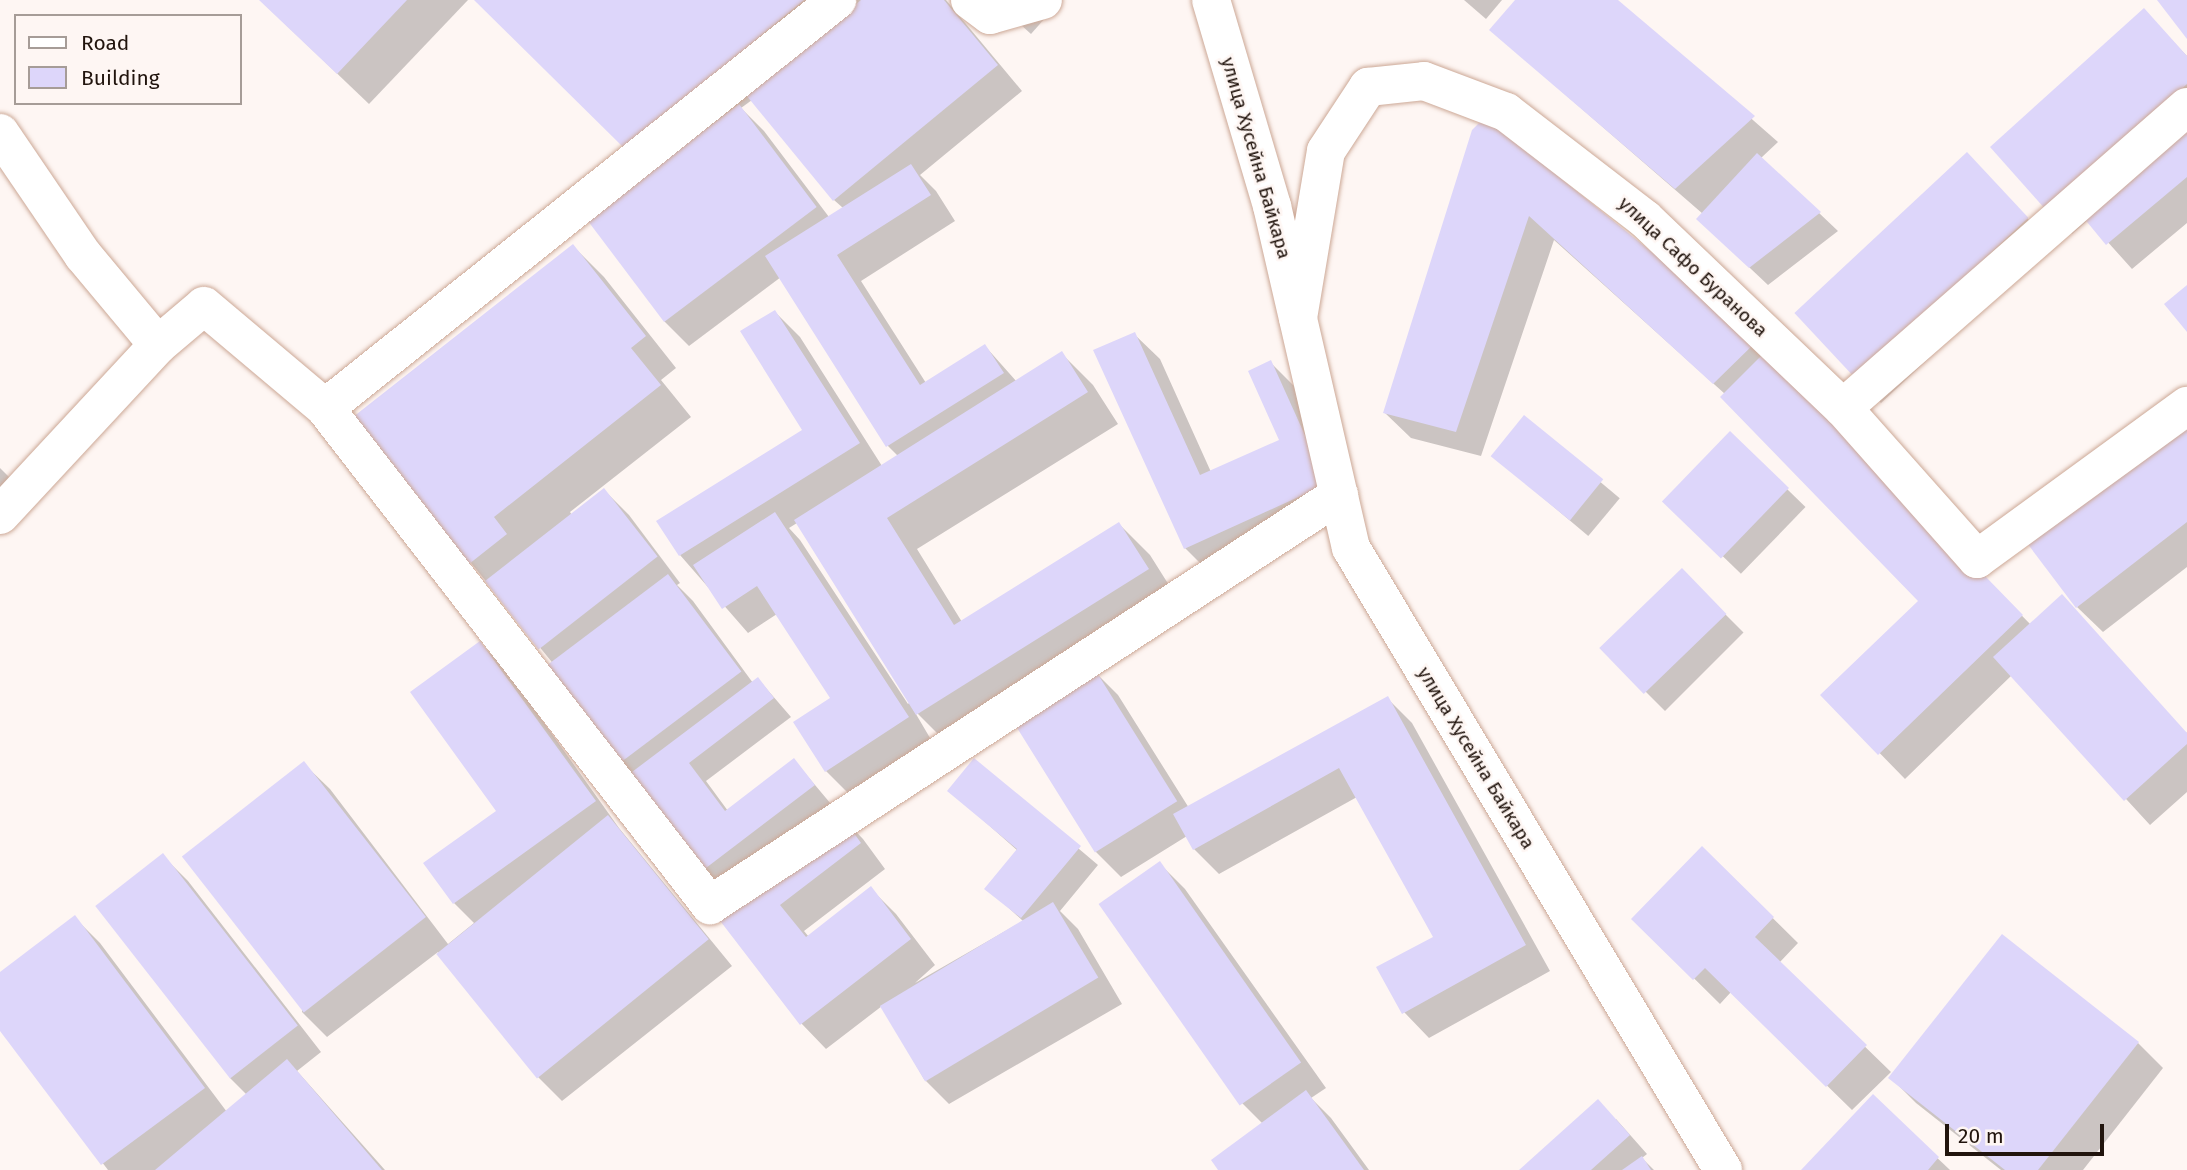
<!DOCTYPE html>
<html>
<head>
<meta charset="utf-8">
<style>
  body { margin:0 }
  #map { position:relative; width:2187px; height:1170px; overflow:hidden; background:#fef6f3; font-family:"Fira Sans",sans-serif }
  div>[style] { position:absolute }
  .shadow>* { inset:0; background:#0003; transform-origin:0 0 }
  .building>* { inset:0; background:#ddd6fa; transform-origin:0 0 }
  .roads { filter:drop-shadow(0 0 2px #cca896) drop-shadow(0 0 2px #cca896) }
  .street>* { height:38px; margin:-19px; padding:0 19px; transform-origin:19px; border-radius:19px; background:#fff }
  span { translate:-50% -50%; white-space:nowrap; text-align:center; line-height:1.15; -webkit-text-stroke:5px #fef6f3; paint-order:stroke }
  .street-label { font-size:19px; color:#21140d }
  .legend { position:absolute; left:14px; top:14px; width:228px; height:91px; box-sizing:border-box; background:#fef6f3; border:2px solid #a69c97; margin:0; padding:9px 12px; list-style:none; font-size:21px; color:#21140d }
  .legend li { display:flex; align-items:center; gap:14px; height:35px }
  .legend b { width:35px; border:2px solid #a69c97 }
  .scale { position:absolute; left:1945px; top:1124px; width:159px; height:32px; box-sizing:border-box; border:4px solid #21140d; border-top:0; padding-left:9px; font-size:21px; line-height:24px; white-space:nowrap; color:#21140d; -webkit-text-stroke:5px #fef6f3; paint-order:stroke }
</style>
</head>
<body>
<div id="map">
  <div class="shadow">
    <div style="clip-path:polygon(260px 0,468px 0,369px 104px)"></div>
    <div style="clip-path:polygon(evenodd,476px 0,946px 0,1022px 91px,920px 175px,936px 191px,955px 221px,861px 281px,926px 383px,985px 346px,1017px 382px,1062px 354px,1093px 385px,1118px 424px,917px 549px,962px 622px,1119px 524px,1150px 555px,1179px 601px,949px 745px,913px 709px,933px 743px,851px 796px,826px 771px,833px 699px,777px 614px,748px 633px,680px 555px,659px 521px,804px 431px,775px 312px,800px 337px,882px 466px,898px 456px,888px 446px,781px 277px,689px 346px,664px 321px,651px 172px,476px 0,752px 100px,834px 200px,843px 208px,829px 217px,764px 131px,741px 108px,752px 100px,476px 0,797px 523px,910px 702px,908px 704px,800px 540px,789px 528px,797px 523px)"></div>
    <div style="clip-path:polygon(993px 0,1061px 0,1031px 34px)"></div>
    <div style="clip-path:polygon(1464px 0,1502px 0,1486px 19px)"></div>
    <div style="clip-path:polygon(1517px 0,1616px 0,1778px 142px,1761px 158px,1838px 231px,1768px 285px,1716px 236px,1703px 214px,1491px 30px)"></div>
    <div style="clip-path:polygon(2144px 11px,2187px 56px,2187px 223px,2132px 269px,2088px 220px,2072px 234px,2047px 208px)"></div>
    <div style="clip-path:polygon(1473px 131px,1780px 368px,2031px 625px,2187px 733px,2187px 792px,2150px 825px,2012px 675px,1905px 779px,1823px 695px,1921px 601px,1725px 394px,1554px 240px,1481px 456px,1411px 438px,1385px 413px)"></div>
    <div style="clip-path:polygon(1992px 180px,2051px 244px,1881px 403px,1856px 377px)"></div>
    <div style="clip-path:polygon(573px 246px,604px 277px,676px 368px,661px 380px,691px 417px,570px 512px,572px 515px,604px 490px,629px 515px,680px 583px,677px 585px,693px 601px,753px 683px,758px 679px,791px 717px,706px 781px,728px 811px,794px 760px,831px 804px,721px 888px,635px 780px,551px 661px,471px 563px)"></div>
    <div style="clip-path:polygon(1134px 334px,1160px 359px,1211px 472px,1281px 440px,1270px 362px,1296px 388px,1351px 510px,1210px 573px,1185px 548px)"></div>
    <div style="left:1524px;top:418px;width:125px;height:49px;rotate:40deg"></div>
    <div style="clip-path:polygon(2187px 422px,2187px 567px,2103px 632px,2077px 607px)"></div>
    <div style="left:1730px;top:434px;width:105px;height:93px;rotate:44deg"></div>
    <div style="clip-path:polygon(0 468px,25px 493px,0 517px)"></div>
    <div style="left:1682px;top:571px;width:87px;height:111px;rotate:45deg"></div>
    <div style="clip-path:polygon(480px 643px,505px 668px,619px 828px,732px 966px,562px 1101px,537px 1076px,438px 952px,327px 1037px,302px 1012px,304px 764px,330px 789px,448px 944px,474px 923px,454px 903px,426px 864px,499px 812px)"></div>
    <div style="clip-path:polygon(1093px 670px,1118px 695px,1189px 808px,1387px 698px,1412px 723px,1550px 971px,1429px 1038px,1404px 1012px,1435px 938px,1357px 797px,1219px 874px,1194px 849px,1187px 836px,1121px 877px,1096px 852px)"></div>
    <div style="clip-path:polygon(974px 760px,1098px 865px,1060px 911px,1078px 929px,1122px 1004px,949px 1104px,924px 1079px,882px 1006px,826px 1049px,801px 1023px,713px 909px,838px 813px,863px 839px,885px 869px,804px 931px,809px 937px,870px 888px,896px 914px,935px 965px,915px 983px,1023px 921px,987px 888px,1018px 851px,949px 790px)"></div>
    <div style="clip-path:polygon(1702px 848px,1798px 943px,1779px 963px,1891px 1072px,1852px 1110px,1731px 992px,1720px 1004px,1634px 919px)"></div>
    <div style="clip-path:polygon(163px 856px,188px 881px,321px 1052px,297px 1071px,385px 1170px,108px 1170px,0 1028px,0 974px,75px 918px,100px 943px,227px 1112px,247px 1095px,230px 1078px)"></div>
    <div style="clip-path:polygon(1160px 864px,1185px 889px,1326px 1088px,1311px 1098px,1331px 1118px,1369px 1170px,1220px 1170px,1263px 1124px,1242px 1103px,1102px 905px)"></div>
    <div style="clip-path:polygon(2138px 1043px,2163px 1068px,2083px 1170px,2001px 1170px,1916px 1103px,1891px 1078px)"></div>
    <div style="clip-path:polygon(1873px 1097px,1950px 1170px,1804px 1170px)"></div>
    <div style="clip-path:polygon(1616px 1119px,1647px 1154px,1642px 1158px,1654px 1170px,1522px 1170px)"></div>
  </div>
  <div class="building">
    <div style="clip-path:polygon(259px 0,407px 0,337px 74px)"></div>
    <div style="clip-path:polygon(474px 0,804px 0,624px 148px)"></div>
    <div style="clip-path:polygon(861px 0,944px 0,998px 65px,833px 201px,746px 95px)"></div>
    <div style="clip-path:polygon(1515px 0,1618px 0,1755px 116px,1675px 189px,1489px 30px)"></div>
    <div style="clip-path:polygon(2157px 0,2187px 0,2187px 39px)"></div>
    <div style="clip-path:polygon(2144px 8px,2187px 56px,2187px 84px,2046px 210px,1990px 147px)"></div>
    <div style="left:739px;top:104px;width:129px;height:191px;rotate:53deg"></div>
    <div style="clip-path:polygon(1485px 117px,1759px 339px,1713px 384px,1529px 216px,1456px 432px,1383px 413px,1472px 130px)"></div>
    <div style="clip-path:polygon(2187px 119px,2187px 177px,2106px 245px,2078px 211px)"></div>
    <div style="left:1967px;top:152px;width:90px;height:236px;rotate:47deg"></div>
    <div style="clip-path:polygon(1757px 153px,1821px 212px,1749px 268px,1696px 219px)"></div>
    <div style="clip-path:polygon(911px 164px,931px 195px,837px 255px,920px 385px,985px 344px,1004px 373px,886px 447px,765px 256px)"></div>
    <div style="clip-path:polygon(573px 244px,646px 336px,631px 348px,661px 385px,494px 517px,507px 534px,469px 564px,353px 417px)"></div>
    <div style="clip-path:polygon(2187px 285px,2187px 332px,2164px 304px)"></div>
    <div style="clip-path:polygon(775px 310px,860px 443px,679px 556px,656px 521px,802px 430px,740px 331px)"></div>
    <div style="clip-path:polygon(1135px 332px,1200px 475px,1279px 440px,1248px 371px,1271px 360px,1327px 484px,1184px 549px,1093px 350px)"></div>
    <div style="clip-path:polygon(1062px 351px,1088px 392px,887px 518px,954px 625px,1119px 522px,1149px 569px,916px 715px,794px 520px)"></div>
    <div style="clip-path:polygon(1766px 351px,2023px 615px,1878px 755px,1820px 695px,1918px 601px,1720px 397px)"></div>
    <div style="left:1524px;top:415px;width:102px;height:53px;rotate:39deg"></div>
    <div style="clip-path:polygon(2187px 419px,2187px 522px,2076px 608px,2027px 543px)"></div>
    <div style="left:1730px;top:431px;width:82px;height:98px;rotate:44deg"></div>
    <div style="left:604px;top:488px;width:87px;height:151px;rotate:52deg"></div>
    <div style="clip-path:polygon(775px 512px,909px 717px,825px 772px,793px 722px,830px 698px,757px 586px,722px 609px,693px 565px)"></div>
    <div style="left:1682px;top:568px;width:64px;height:115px;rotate:46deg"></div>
    <div style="left:668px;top:574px;width:122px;height:154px;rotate:53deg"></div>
    <div style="clip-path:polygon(2062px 594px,2187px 733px,2187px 744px,2124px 801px,1993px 657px)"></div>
    <div style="clip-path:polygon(480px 641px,596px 801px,453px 904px,423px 863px,496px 811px,410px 692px)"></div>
    <div style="left:1094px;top:668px;width:157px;height:97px;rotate:58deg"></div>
    <div style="clip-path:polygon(758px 677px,774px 698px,689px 763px,725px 811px,794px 758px,815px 785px,702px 871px,628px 775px)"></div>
    <div style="clip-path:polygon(1388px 696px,1526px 945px,1402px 1014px,1376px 967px,1433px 937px,1339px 768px,1193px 850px,1173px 814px)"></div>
    <div style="clip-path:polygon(974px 758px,1081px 846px,1021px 918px,984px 889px,1017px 849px,947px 791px)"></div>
    <div style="left:304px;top:761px;width:198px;height:155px;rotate:52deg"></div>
    <div style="clip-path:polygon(838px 811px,861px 843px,780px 905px,806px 937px,871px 886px,911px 939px,800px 1025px,711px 909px)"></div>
    <div style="left:608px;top:815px;width:160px;height:221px;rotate:51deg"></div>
    <div style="clip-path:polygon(1702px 846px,1774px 917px,1755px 937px,1867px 1045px,1826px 1087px,1705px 968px,1693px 980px,1631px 919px)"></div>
    <div style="left:163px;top:853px;width:219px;height:86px;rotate:52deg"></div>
    <div style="left:1160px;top:861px;width:246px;height:75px;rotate:55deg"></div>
    <div style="left:1053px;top:902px;width:88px;height:202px;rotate:59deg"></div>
    <div style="clip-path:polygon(75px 915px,205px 1088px,101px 1165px,0 1031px,0 972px)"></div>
    <div style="clip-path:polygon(2002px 934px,2139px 1042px,2038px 1170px,2005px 1170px,1888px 1078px)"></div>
    <div style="clip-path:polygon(287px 1059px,382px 1170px,155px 1170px)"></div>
    <div style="clip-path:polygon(1306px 1090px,1364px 1170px,1218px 1170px,1211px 1160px)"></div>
    <div style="clip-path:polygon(1873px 1094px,1939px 1157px,1928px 1170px,1801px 1170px)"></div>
    <div style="clip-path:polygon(1598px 1099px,1630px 1135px,1591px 1170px,1519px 1170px)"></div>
    <div style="clip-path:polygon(1642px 1156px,1651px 1170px,1622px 1170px)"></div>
  </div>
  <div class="roads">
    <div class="street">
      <div style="left:970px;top:0;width:25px;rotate:37deg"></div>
      <div style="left:990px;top:15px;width:55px;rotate:-15.8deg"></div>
      <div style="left:1211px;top:0;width:215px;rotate:73.5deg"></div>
      <div style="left:1272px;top:206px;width:351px;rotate:77deg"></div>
      <div style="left:1351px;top:548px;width:725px;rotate:59.12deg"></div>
      <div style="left:0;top:133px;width:148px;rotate:55.8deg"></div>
      <div style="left:83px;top:255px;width:117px;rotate:50.2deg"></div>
      <div style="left:1298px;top:318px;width:169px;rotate:-80.5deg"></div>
      <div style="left:1326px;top:151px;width:77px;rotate:-56.7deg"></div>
      <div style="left:1368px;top:87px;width:56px;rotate:-6.1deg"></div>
      <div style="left:1424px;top:81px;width:88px;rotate:20.7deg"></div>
      <div style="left:1506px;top:112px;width:175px;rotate:37.6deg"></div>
      <div style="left:1645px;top:219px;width:274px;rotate:43.7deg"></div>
      <div style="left:1843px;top:408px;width:457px;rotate:-41.2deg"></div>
      <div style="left:325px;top:408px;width:655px;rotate:-38.55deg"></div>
      <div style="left:1843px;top:408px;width:202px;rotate:48.4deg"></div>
      <div style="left:1977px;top:559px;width:260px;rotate:-36.1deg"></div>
      <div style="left:0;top:515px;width:232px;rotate:-47.1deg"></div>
      <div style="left:158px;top:345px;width:60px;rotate:-40.3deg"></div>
      <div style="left:204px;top:306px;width:158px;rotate:40.1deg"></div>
      <div style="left:325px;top:408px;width:629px;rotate:52.24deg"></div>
      <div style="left:710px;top:905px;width:751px;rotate:-33.1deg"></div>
    </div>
  </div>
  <div class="street-label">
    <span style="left:1256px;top:158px;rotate:74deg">улица Хусейна Байкара</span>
    <span style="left:1693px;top:267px;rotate:43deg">улица Сафо Буранова</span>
    <span style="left:1476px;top:758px;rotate:59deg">улица Хусейна Байкара</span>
  </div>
  <ul class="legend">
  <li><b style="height:9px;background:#fff"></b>Road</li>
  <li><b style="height:19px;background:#ddd6fa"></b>Building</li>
  </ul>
  <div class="scale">20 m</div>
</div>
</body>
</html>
